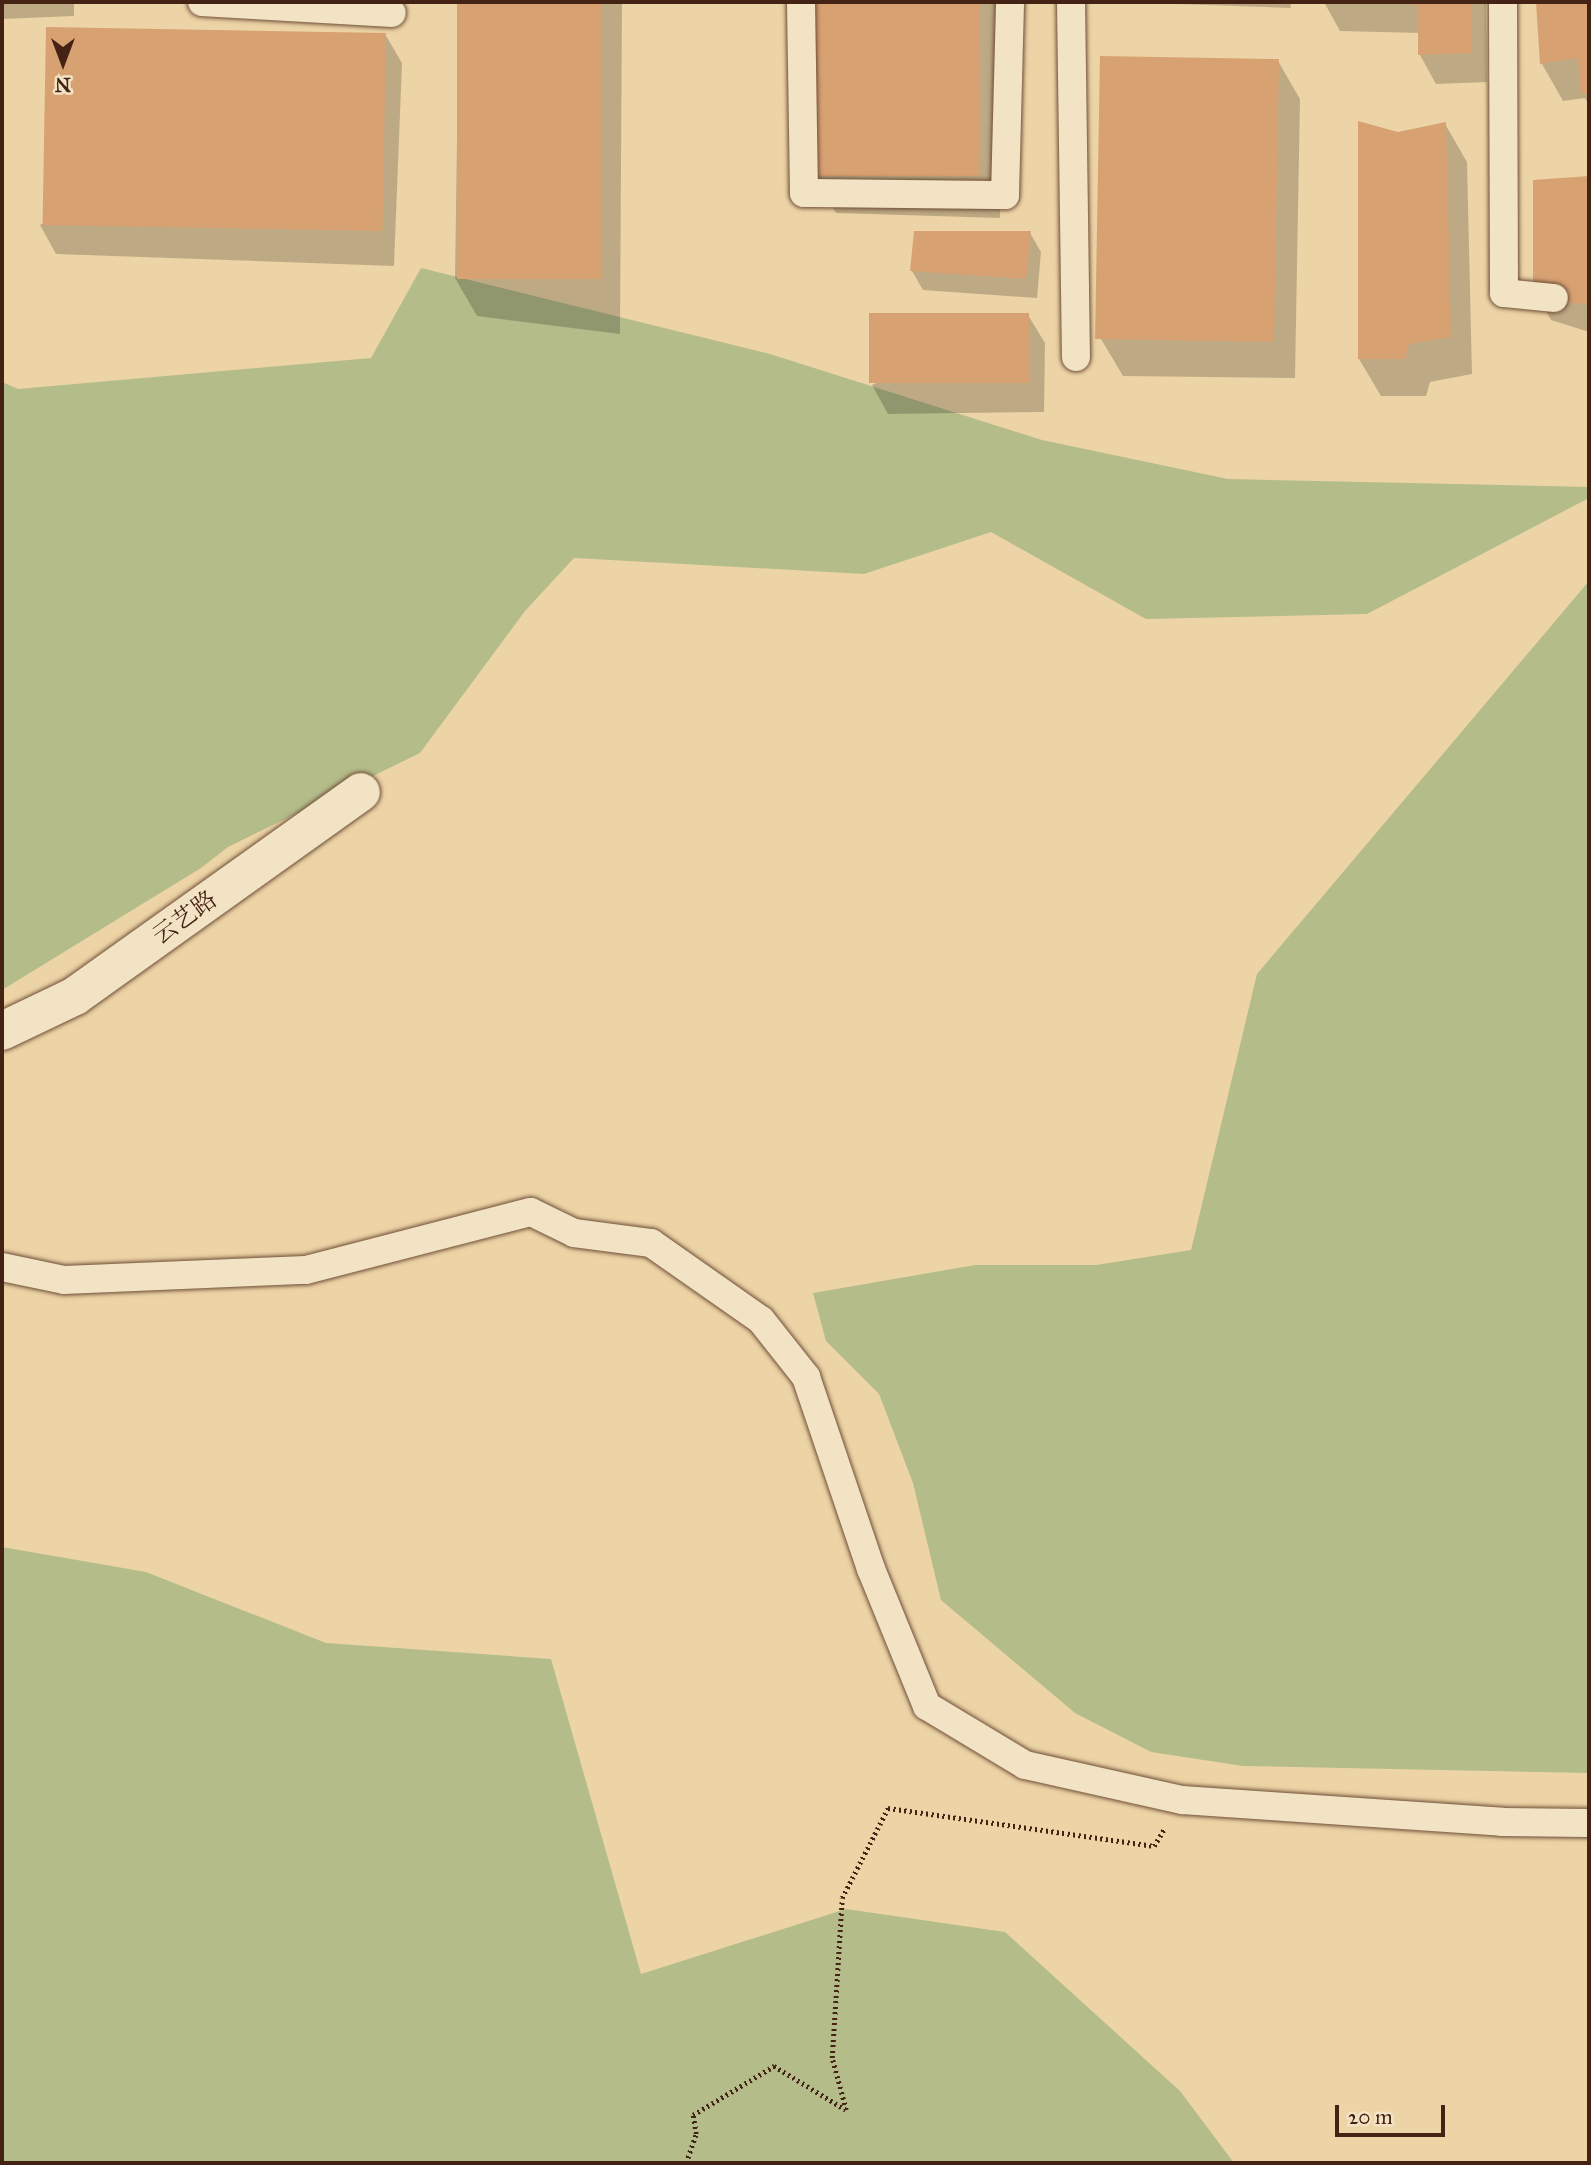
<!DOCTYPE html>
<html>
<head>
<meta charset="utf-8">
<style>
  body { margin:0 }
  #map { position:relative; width:1591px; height:2165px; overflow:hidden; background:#edd4a6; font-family:"IM FELL Great Primer","Noto Serif SC",serif }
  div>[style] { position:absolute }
  .green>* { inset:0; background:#b4bd8a }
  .shadow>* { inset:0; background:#0003 }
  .building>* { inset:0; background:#d8a172; transform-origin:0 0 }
  .path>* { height:4.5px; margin-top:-2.25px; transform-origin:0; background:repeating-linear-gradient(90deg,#442314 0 2px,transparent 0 5.5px) }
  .roads { filter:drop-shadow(0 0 2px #6e4f38) drop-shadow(0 0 2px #6e4f38) }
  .street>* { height:28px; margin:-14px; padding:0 14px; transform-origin:14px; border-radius:14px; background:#f3e3c5 }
  .secondary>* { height:38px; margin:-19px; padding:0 19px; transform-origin:19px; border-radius:19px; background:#f3e3c5 }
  span { translate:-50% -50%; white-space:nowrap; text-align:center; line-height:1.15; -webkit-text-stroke:5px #f3e3c5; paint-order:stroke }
  .street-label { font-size:24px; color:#442314 }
  .frame { position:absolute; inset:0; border:4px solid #442314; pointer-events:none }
  .north { position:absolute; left:28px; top:28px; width:70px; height:70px; -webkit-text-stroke:5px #f3e3c5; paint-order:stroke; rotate:180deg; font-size:19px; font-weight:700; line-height:28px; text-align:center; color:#442314 }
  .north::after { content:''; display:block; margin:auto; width:24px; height:32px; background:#442314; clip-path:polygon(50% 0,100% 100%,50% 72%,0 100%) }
  .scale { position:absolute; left:1335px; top:2105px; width:110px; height:32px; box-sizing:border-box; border:4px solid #442314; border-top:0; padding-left:9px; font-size:21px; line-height:24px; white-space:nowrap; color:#442314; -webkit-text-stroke:5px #f3e3c5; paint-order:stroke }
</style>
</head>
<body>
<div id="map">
  <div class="green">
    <div style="clip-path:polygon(421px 268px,770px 354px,1042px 440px,1228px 479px,1589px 487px,1589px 498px,1367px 614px,1146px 619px,991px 532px,864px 574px,574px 558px,525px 611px,420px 753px,228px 847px,201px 868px,2px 990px,2px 382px,18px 389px,371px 358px)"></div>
    <div style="clip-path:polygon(1589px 581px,1589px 1773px,1243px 1766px,1151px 1752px,1075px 1713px,941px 1600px,913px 1483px,879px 1394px,826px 1341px,813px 1293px,975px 1265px,1096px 1265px,1191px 1250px,1257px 974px)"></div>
    <div style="clip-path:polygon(2px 1547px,146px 1572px,326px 1643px,551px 1659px,641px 1974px,846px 1909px,1005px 1932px,1180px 2091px,1234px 2163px,2px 2163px)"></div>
  </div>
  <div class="shadow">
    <div style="clip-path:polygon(2px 2px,74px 2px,74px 16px,2px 19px)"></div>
    <div style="clip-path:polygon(459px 2px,622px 2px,620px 334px,477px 316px,455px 278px)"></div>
    <div style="clip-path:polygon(815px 2px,1000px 2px,1000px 218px,836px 213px,814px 175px)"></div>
    <div style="clip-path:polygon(1117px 2px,1290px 2px,1291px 8px)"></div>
    <div style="clip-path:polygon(1324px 2px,1486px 2px,1487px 82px,1436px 84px,1420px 55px,1420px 33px,1340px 31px)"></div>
    <div style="clip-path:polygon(1538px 2px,1589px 2px,1589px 105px,1585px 98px,1563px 101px,1542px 64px)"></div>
    <div style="clip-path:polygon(385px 34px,402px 63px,394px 266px,56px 254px,40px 225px)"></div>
    <div style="clip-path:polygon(1278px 61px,1300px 99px,1295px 378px,1123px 376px,1101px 339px)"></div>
    <div style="clip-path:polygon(1445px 124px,1467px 162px,1472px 374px,1430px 382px,1426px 396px,1381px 396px,1359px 359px,1398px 134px)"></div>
    <div style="clip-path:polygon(1589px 178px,1589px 332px,1551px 320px,1534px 291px,1535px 182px)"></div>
    <div style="clip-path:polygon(1030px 233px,1041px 252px,1037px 298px,923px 290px,912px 271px)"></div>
    <div style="clip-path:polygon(1028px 315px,1045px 343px,1044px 412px,888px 414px,872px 385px)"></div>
  </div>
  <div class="building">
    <div style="left:457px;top:2px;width:144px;height:277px"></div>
    <div style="left:813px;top:2px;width:166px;height:174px"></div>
    <div style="clip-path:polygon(1376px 2px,1471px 2px,1472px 53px,1418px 55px,1418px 5px)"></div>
    <div style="clip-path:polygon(1536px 2px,1589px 2px,1589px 94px,1581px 94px,1578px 58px,1540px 64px)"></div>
    <div style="left:46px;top:27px;width:340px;height:198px;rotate:1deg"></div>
    <div style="left:1100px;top:56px;width:179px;height:283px;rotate:1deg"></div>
    <div style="clip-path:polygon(1358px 121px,1398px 132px,1446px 122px,1451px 337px,1409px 344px,1405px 359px,1358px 359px)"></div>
    <div style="clip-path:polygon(1589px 176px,1589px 304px,1572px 303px,1533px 292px,1533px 180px)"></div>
    <div style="clip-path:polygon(914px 231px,1031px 231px,1026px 279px,910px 271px)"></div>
    <div style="left:1029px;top:313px;width:70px;height:160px;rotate:90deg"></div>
  </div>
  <div class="path">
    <div style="left:686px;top:2163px;width:31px;rotate:-71deg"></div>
    <div style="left:696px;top:2134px;width:19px;rotate:-99deg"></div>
    <div style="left:693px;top:2115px;width:95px;rotate:-31.2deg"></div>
    <div style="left:774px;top:2066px;width:84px;rotate:31.4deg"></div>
    <div style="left:846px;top:2110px;width:54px;rotate:-105.1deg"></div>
    <div style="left:832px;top:2058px;width:160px;rotate:-86.4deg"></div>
    <div style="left:842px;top:1898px;width:101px;rotate:-62.9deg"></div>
    <div style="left:888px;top:1808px;width:269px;rotate:8.1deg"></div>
    <div style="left:1154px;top:1846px;width:21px;rotate:-59deg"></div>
  </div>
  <div class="roads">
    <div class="street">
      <div style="left:202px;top:2px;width:190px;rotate:3.3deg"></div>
      <div style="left:801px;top:2px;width:191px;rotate:89.1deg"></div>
      <div style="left:804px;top:193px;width:201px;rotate:0.6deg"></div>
      <div style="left:1005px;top:195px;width:193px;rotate:-88.5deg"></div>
      <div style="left:1071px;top:2px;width:355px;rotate:89.2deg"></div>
      <div style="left:1503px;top:2px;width:291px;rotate:89.8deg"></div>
      <div style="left:1504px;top:293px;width:50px;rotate:5.7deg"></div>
      <div style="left:2px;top:1267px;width:63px;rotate:11.8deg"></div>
      <div style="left:64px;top:1280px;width:242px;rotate:-2.4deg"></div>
      <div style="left:306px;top:1270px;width:232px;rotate:-14.5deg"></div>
      <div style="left:531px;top:1212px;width:48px;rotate:26deg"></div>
      <div style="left:574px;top:1233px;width:78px;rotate:7.4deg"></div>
      <div style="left:651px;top:1243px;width:134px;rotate:35deg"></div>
      <div style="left:761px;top:1320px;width:73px;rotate:51.7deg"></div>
      <div style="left:806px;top:1377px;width:203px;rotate:71.3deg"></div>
      <div style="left:871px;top:1569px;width:148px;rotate:67.8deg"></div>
      <div style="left:927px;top:1706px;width:114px;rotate:31deg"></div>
      <div style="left:1025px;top:1765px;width:161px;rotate:12.6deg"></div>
      <div style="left:1182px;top:1800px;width:321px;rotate:3.9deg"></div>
      <div style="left:1502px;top:1822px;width:87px;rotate:0.7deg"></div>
    </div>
    <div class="secondary">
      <div style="left:2px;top:1031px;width:81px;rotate:-25.6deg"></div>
      <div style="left:75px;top:996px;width:351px;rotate:-35.5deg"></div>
    </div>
  </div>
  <div class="street-label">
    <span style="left:185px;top:918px;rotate:-36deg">云艺路</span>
  </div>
  <div class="frame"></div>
  <div class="north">N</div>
  <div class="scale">20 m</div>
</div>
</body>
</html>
